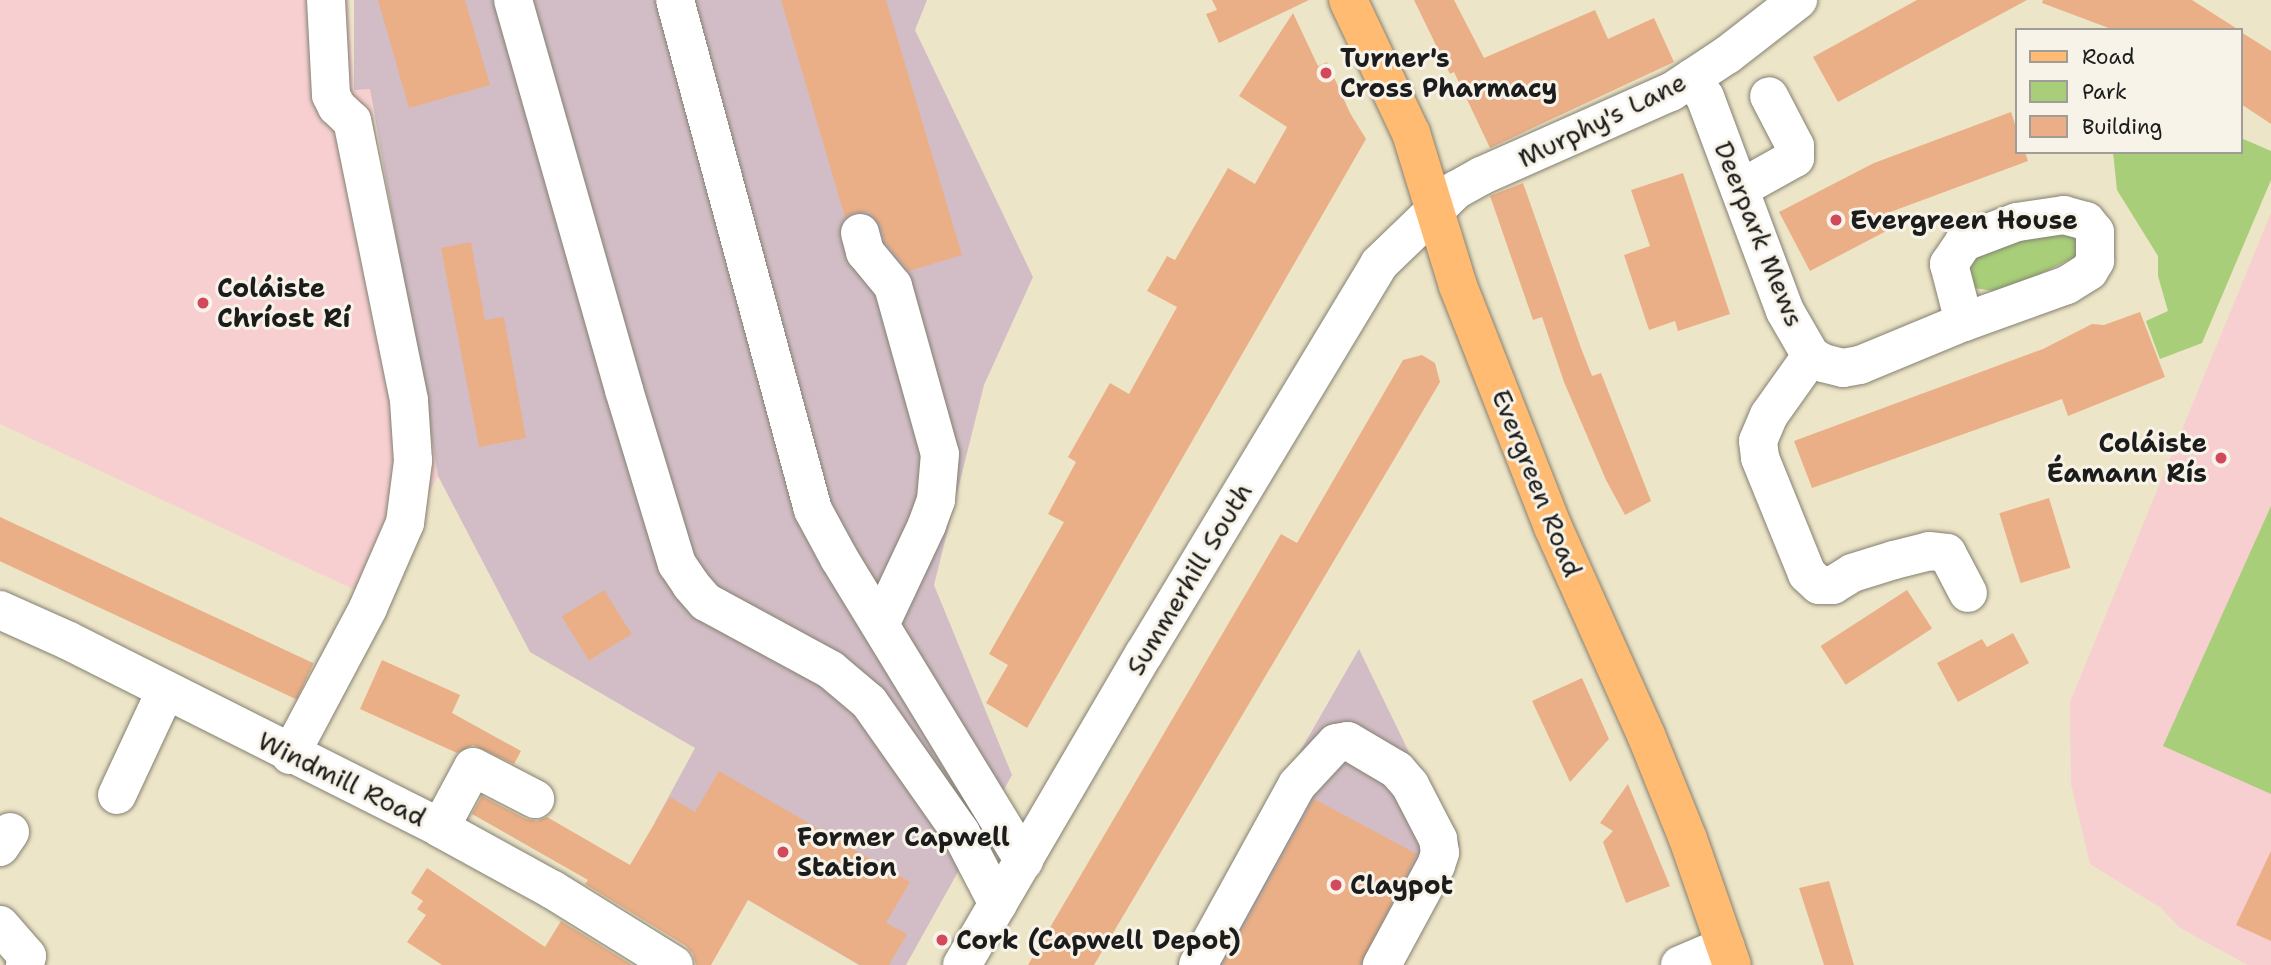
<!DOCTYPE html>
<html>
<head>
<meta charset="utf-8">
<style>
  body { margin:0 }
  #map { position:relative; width:2271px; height:965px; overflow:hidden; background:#ede5c8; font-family:"Shantell Sans",sans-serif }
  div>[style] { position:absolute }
  .built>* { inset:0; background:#f7cfd1 }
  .industrial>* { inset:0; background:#d2bdc6 }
  .green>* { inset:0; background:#a8ce79 }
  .building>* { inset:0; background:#eaaf87; transform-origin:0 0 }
  .roads { filter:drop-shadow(0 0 2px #848072) drop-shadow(0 0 2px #848072) }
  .minor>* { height:38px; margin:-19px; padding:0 19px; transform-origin:19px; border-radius:19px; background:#fff }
  .major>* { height:38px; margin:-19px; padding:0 19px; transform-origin:19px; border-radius:19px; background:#ffbb71 }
  .dots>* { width:19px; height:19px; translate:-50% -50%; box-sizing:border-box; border:4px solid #f7f3e8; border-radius:50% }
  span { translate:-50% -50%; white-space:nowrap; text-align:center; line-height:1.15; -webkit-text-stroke:6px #f7f3e8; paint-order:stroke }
  .poi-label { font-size:26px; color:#1c1c1c; font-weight:700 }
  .left { translate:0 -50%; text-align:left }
  .right { translate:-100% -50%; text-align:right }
  .street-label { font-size:26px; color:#1c1c1c }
  .legend { position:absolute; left:2015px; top:28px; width:228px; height:126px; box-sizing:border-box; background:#f7f3e8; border:2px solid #9f9d96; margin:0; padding:9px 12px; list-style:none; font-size:21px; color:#1c1c1c }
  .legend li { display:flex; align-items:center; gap:14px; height:35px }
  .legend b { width:35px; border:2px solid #9f9d96 }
</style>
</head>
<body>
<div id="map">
  <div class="built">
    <div style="clip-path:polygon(0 0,348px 0,354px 89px,370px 89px,382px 182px,438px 476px,370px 597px,0 424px)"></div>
    <div style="clip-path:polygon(2271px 213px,2271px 965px,2248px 965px,2180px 928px,2161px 908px,2090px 864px,2071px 784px,2070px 702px)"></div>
  </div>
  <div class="industrial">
    <div style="clip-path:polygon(354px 0,927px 0,915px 30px,1033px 277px,984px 385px,934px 585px,1012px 775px,906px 965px,859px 965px,770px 913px,780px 895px,655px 822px,695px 748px,530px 652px,438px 476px,370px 89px,354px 90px)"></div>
    <div style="clip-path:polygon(1359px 649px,1420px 775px,1460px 843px,1397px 965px,1177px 965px)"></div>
  </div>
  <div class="green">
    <div style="clip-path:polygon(2241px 138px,2271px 151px,2271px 180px,2202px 343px,2160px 359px,2146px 321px,2168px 311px,2158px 276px,2158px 256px,2117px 190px,2113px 152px,2241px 152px)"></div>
    <div style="clip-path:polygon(2061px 232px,2075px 236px,2079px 242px,2079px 255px,2022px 283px,1993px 291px,1974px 288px,1969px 270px,1979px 250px)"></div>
    <div style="clip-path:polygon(2271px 506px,2271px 794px,2163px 746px)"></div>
  </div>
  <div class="building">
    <div style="clip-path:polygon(378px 0,465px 0,490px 85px,409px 108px)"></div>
    <div style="clip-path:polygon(781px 0,886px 0,962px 255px,909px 271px,885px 242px,881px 227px,870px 212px,855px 212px,845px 217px)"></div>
    <div style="clip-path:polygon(1212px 0,1309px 0,1219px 43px,1206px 14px,1217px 10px)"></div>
    <div style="clip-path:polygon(1414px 0,1454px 0,1484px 58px,1595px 10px,1608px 39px,1654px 18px,1674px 62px,1490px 148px,1454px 72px,1450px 74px)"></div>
    <div style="clip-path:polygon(1917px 0,2027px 0,1838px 102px,1813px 57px)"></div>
    <div style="clip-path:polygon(2043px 0,2192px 0,2239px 30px,2114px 30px,2042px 3px)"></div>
    <div style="clip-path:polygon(1293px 13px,1318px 66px,1327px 62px,1350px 113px,1366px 139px,1027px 728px,986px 703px,1008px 665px,989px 654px,1064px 522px,1048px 514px,1076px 462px,1068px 457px,1110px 383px,1129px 394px,1177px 307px,1147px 291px,1167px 256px,1175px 260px,1228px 168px,1255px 184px,1287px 127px,1239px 96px)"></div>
    <div style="clip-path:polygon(2241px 32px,2271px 51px,2271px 124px,2241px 104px)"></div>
    <div style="clip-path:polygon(2011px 112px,2017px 130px,2017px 152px,2025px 152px,2028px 161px,1885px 214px,1892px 228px,1810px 271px,1779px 212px,1874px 163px)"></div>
    <div style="clip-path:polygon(1683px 173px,1730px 314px,1678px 331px,1675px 321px,1649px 330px,1624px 255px,1650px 246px,1631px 190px)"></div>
    <div style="clip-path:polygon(1523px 183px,1581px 348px,1592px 376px,1601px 373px,1651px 501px,1625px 515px,1606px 480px,1564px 382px,1542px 317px,1533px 320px,1490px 196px)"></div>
    <div style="clip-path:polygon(471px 242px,485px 320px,504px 317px,526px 438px,479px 447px,441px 248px)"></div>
    <div style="clip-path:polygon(2140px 312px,2165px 377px,2068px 416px,2062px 399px,1812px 488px,1794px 441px,2043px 349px,2092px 324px,2104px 325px)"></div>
    <div style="clip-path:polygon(1422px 355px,1435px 363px,1440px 382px,1094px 965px,1028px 965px,1281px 534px,1297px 543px,1403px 360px)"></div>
    <div style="left:2049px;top:498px;width:73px;height:52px;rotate:73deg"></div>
    <div style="left:0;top:517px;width:346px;height:40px;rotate:25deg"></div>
    <div style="left:604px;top:590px;width:52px;height:50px;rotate:58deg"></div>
    <div style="left:1907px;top:590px;width:46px;height:103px;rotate:57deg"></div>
    <div style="clip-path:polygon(2013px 633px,2029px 663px,1958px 702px,1937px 663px,1982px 639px,1987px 647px)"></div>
    <div style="clip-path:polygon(382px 660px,460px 695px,452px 713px,521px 751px,514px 764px,473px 745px,457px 753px,360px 709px)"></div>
    <div style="clip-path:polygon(1582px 678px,1609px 739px,1570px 782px,1532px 701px)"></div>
    <div style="clip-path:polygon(719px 771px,910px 882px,886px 923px,907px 934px,889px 965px,860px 965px,748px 900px,711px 965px,696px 965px,693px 954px,686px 946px,585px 884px,588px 880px,472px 814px,482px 796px,526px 819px,537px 821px,547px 817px,630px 865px,670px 797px,695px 812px)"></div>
    <div style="clip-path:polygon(1628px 784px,1670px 886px,1626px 903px,1603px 842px,1613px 831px,1600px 823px)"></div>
    <div style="clip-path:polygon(1314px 799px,1417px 854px,1360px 965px,1223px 965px)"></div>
    <div style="clip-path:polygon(2271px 851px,2271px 941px,2236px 925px)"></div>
    <div style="clip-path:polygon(427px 868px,545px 947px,561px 921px,632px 965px,442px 965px,407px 942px,426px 915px,417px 909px,423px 901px,411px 893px)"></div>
    <div style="clip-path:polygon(1829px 881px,1854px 965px,1824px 965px,1799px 888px)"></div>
  </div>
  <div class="roads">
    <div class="minor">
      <div style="left:513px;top:0;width:405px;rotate:74.1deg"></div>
      <div style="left:624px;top:390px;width:182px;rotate:73.1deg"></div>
      <div style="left:677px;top:564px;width:25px;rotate:56deg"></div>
      <div style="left:691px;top:585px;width:23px;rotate:49deg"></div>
      <div style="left:706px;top:602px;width:142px;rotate:28.5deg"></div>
      <div style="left:831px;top:670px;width:50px;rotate:40.1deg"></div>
      <div style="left:869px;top:702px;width:160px;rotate:54.9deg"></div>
      <div style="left:961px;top:833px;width:80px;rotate:62.5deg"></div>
      <div style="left:675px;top:0;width:528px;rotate:74.86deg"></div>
      <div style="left:813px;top:510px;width:55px;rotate:61.6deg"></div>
      <div style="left:839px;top:558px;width:355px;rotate:58.6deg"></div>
      <div style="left:1692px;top:78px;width:23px;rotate:56deg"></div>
      <div style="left:1705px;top:97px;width:228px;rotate:69.5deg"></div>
      <div style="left:1785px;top:311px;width:52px;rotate:60deg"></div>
      <div style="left:1811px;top:356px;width:14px;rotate:30deg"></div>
      <div style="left:1823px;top:363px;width:21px;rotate:14deg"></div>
      <div style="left:1843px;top:368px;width:17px;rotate:-10deg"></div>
      <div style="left:1860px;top:365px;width:113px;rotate:-22.5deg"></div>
      <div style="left:1964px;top:322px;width:109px;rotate:-19.8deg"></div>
      <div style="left:2067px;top:285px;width:26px;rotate:-32deg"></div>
      <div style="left:2089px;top:271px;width:12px;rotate:-59deg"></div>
      <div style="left:2095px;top:261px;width:29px;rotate:-90deg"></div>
      <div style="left:2095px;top:232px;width:14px;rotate:-129deg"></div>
      <div style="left:2086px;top:221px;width:23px;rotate:-165deg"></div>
      <div style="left:2064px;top:215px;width:48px;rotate:171.5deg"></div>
      <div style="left:2017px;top:222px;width:57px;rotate:159.3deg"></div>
      <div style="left:1964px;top:242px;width:27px;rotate:124deg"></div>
      <div style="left:1949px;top:264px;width:60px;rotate:75.5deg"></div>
      <div style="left:1741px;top:188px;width:62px;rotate:-29.1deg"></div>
      <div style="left:1795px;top:158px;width:12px;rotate:-90deg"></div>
      <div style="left:1795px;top:146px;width:56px;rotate:-117.5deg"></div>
      <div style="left:860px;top:233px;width:20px;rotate:75deg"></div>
      <div style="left:865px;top:252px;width:44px;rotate:50.5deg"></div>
      <div style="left:893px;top:286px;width:174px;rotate:74.4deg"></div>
      <div style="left:940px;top:454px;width:46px;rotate:95deg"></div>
      <div style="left:936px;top:500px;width:27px;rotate:110deg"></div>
      <div style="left:927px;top:525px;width:110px;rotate:115.2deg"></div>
      <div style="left:1811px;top:356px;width:72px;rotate:125.4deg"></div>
      <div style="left:1769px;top:415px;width:28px;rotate:113deg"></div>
      <div style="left:1758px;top:441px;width:17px;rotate:83deg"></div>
      <div style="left:1760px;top:458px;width:125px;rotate:67.9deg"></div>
      <div style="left:1807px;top:574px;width:16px;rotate:43deg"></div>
      <div style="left:1819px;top:585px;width:14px"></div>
      <div style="left:1833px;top:585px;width:22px;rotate:-32deg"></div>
      <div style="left:1852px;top:573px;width:44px;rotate:-17.2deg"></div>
      <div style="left:1894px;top:560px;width:36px;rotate:-14deg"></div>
      <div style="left:1929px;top:551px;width:18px;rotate:6deg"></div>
      <div style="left:1947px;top:553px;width:45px;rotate:62.3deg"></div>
      <div style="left:0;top:610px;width:73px;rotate:24.1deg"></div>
      <div style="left:67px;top:640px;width:418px;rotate:26.7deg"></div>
      <div style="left:440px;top:828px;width:129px;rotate:28.8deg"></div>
      <div style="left:553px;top:890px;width:142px;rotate:31.8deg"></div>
      <div style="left:290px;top:755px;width:166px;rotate:-62deg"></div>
      <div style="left:368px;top:608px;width:93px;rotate:-66.5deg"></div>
      <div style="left:405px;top:523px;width:63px;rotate:-82.6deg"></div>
      <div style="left:413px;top:461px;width:61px;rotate:-93.8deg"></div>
      <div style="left:409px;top:400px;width:285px;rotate:-101.5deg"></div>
      <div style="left:352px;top:121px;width:21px;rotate:-137deg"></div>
      <div style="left:337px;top:107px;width:13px;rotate:-117deg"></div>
      <div style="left:331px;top:95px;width:95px;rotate:-93deg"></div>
      <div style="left:117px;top:795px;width:116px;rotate:-65deg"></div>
      <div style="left:440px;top:828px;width:69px;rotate:-61.6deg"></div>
      <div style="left:473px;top:767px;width:70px;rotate:27.3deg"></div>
      <div style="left:0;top:847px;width:18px;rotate:-56deg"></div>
      <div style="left:0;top:925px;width:41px;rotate:48.9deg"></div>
      <div style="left:27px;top:956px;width:9px;rotate:103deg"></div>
      <div style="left:962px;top:965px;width:360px;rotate:-59.7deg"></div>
      <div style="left:1144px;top:654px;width:455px;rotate:-58.9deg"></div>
      <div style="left:1379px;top:264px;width:107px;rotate:-43.9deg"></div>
      <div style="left:1456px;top:190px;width:29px;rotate:-29deg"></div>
      <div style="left:1481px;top:176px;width:208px;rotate:-23.9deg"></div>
      <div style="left:1671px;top:92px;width:67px;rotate:-33.5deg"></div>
      <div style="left:1727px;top:55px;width:90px;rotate:-37.8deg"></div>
      <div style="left:1198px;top:965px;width:205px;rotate:-61.2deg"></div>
      <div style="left:1297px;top:785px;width:57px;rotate:-47.1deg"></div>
      <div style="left:1336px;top:743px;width:12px;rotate:-9deg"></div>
      <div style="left:1348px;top:741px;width:57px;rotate:30.6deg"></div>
      <div style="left:1397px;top:770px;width:20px;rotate:49deg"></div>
      <div style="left:1410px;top:785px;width:61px;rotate:62.6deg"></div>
      <div style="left:1438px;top:839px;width:14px;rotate:82deg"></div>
      <div style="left:1440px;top:853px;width:13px;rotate:108deg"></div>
      <div style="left:1436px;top:865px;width:114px;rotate:118.4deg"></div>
      <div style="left:1680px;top:965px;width:49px;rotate:-22.9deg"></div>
    </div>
    <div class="major">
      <div style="left:1348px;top:0;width:147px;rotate:64.7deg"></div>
      <div style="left:1411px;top:133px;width:160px;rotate:72.9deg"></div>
      <div style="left:1458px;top:286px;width:259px;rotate:68.5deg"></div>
      <div style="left:1553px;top:527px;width:228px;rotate:65.9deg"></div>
      <div style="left:1646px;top:735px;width:112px;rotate:68deg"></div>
      <div style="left:1688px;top:839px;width:133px;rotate:70.8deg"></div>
    </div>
  </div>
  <div class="dots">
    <div style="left:1326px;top:73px;background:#d1495b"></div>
    <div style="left:1836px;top:220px;background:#d1495b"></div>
    <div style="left:203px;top:303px;background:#d1495b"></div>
    <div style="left:2221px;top:458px;background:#d1495b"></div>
    <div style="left:783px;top:852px;background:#d1495b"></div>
    <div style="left:1336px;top:885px;background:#d1495b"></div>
    <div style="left:942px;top:940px;background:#d1495b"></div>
  </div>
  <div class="poi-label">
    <span class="left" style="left:1340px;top:73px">Turner's<br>Cross Pharmacy</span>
    <span class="left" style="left:1850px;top:220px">Evergreen House</span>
    <span class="left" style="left:217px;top:303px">Coláiste<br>Chríost Rí</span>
    <span class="right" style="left:2207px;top:458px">Coláiste<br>Éamann Rís</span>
    <span class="left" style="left:797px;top:852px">Former Capwell<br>Station</span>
    <span class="left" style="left:1350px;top:885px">Claypot</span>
    <span class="left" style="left:956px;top:940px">Cork (Capwell Depot)</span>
  </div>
  <div class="street-label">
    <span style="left:1602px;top:120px;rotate:-26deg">Murphy's Lane</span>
    <span style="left:1759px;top:234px;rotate:68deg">Deerpark Mews</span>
    <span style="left:1537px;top:483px;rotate:68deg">Evergreen Road</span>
    <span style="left:1189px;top:579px;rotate:-59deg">Summerhill South</span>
    <span style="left:342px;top:779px;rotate:26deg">Windmill Road</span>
  </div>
  <ul class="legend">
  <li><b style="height:9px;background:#ffbb71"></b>Road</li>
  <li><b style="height:19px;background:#a8ce79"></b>Park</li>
  <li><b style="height:19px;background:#eaaf87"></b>Building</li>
  </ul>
</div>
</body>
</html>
